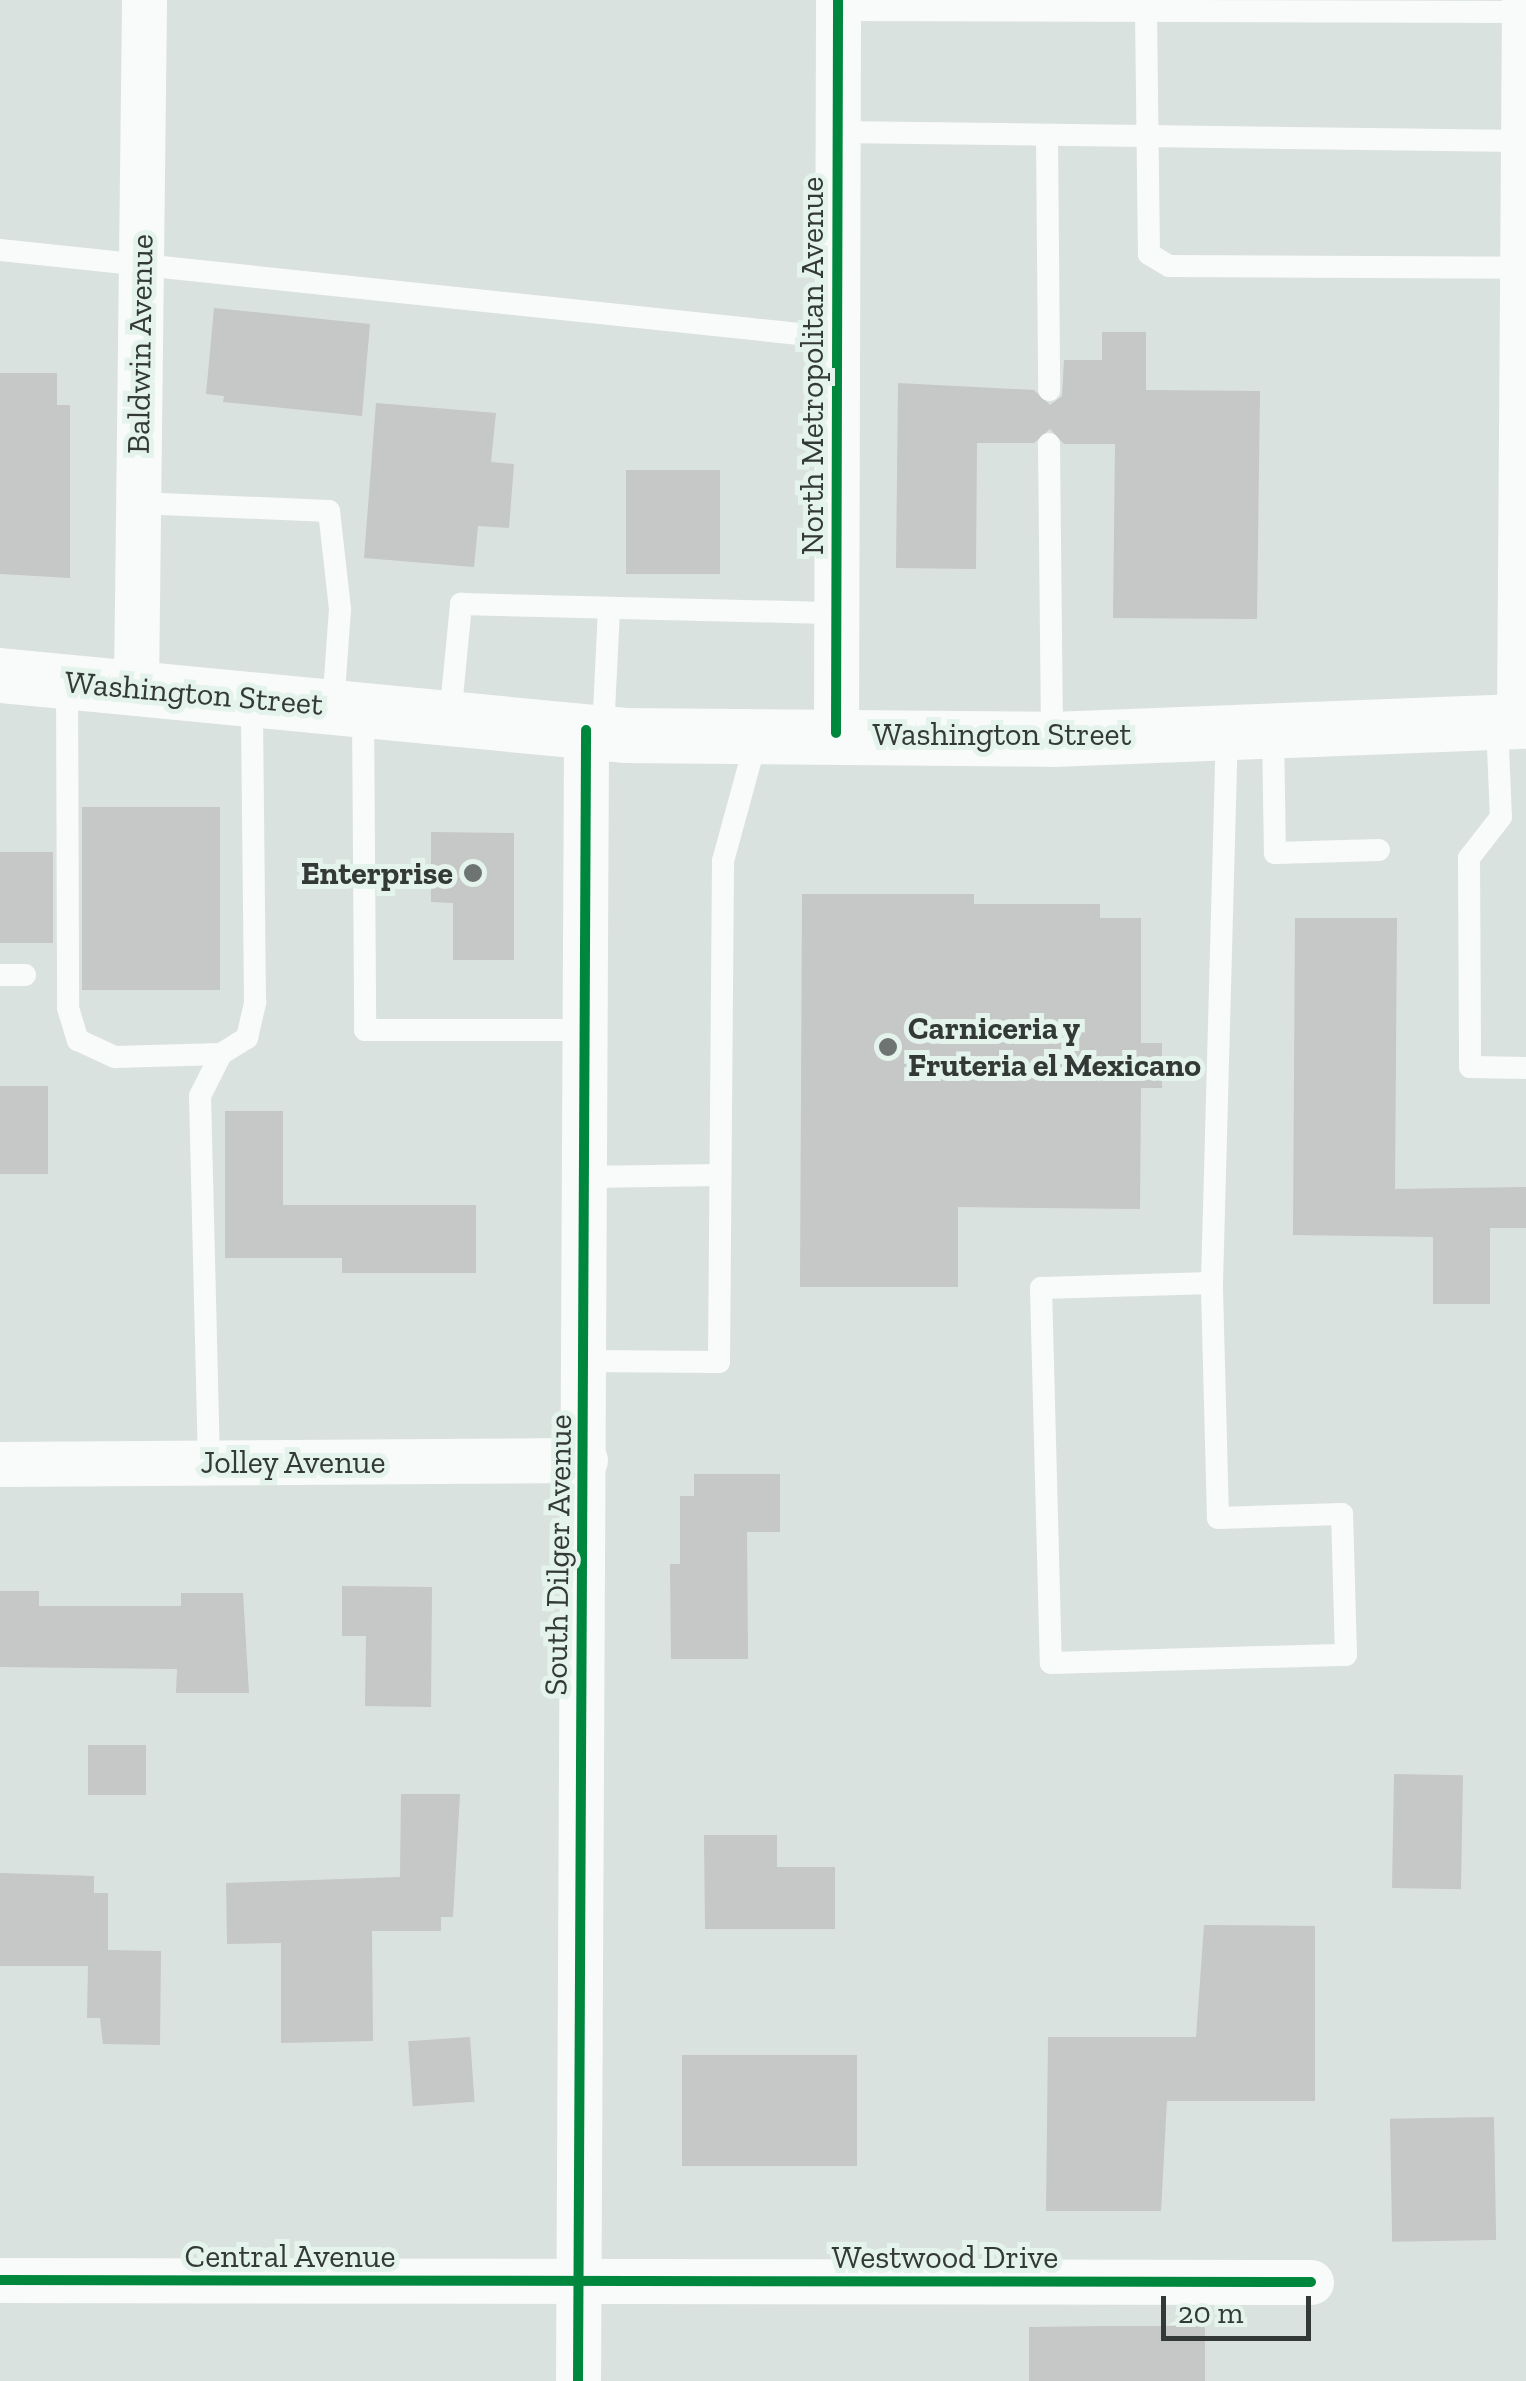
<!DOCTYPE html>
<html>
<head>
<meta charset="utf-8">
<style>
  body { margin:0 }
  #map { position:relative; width:1526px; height:2381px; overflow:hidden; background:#dae2df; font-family:"Zilla Slab",serif }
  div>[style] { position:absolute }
  .building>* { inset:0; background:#c6c7c7; transform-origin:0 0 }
  .service>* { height:22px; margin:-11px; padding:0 11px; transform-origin:11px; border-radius:11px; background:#f9fbfa }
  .minor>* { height:45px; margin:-22.5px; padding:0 22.5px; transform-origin:22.5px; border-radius:22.5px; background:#f9fbfa }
  .secondary>* { height:55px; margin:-27.5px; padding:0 27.5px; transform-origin:27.5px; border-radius:27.5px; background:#f9fbfa }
  .cycleway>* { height:10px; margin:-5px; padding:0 5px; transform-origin:5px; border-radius:5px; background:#00873e }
  .dots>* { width:28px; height:28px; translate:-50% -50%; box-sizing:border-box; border:5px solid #e4f3ec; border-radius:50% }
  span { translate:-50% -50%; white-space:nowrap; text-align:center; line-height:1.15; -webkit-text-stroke:10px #e4f3ec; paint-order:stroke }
  .street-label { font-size:32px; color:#333936 }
  .poi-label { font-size:32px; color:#333936; font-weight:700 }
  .right { translate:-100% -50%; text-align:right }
  .left { translate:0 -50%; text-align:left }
  .scale { position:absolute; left:1161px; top:2296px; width:150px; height:45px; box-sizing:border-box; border:5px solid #333936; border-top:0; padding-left:12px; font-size:30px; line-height:35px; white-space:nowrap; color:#333936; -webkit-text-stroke:8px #e4f3ec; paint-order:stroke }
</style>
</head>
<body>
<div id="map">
  <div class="building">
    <div style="clip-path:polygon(214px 308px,370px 324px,362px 416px,223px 402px,224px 396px,206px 394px)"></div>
    <div style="clip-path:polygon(1102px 332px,1146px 332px,1146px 390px,1260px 391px,1257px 619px,1113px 618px,1115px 444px,1064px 444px,1050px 429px,1034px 443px,977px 443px,976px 569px,896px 568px,898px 383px,1034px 390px,1050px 405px,1062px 396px,1064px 360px,1102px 360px)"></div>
    <div style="clip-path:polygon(0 373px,57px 373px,57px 405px,70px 405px,70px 578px,0 574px)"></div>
    <div style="clip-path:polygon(376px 403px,496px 413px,491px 462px,514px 464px,509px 528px,478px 526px,474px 567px,364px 558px)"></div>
    <div style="left:626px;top:470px;width:94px;height:104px"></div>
    <div style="left:82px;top:807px;width:138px;height:183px"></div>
    <div style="clip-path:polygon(431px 832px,514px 833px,514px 960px,453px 960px,453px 903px,431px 902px)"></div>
    <div style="left:0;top:852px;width:53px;height:91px"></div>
    <div style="clip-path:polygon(802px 894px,974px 894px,974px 904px,1100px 904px,1100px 918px,1141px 918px,1141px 1043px,1162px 1043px,1162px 1088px,1141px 1088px,1140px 1209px,958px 1207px,958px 1287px,800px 1287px)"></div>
    <div style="clip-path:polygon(1295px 918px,1397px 918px,1395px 1189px,1526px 1187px,1526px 1228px,1490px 1228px,1490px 1304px,1433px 1304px,1433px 1237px,1293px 1235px)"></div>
    <div style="left:0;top:1086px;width:48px;height:88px"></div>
    <div style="clip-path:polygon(225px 1111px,283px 1111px,283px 1205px,476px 1205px,476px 1273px,342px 1273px,342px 1258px,225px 1258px)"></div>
    <div style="clip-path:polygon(694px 1474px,780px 1474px,780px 1532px,747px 1532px,748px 1659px,671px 1659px,670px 1564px,680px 1564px,680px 1496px,694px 1496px)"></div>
    <div style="clip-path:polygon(342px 1586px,432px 1587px,431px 1707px,365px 1706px,366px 1636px,342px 1636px)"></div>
    <div style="clip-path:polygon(0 1591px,39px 1591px,39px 1606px,181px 1606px,181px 1593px,243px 1593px,249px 1693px,176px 1693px,177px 1669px,0 1667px)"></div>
    <div style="left:88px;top:1745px;width:58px;height:50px"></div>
    <div style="left:1394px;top:1774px;width:69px;height:114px;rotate:1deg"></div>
    <div style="clip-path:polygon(401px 1794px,460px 1794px,453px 1917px,441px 1917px,441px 1931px,372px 1931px,373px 2041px,281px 2043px,281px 1943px,227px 1944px,226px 1883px,400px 1877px)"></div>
    <div style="clip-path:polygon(704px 1835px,777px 1835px,777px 1867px,835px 1867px,835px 1929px,705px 1929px)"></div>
    <div style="clip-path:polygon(0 1873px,94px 1876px,94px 1893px,108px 1893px,108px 1950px,161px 1951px,160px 2045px,103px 2044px,100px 2018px,87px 2018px,88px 1966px,0 1966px)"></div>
    <div style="clip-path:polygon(1204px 1925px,1315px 1926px,1315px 2101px,1167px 2101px,1161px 2211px,1046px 2211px,1048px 2037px,1196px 2037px)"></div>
    <div style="left:470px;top:2037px;width:65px;height:62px;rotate:86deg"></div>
    <div style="left:682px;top:2055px;width:175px;height:111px"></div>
    <div style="left:1494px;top:2117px;width:123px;height:104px;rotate:89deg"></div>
    <div style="clip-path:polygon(1107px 2326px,1205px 2326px,1205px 2381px,1029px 2381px,1029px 2327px)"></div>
  </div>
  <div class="service">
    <div style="left:838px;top:10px;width:686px;rotate:0.17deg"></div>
    <div style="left:1146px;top:11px;width:243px;rotate:89.3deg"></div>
    <div style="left:1149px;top:254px;width:23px;rotate:31deg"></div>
    <div style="left:1169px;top:266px;width:352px;rotate:0.3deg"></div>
    <div style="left:838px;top:132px;width:684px;rotate:0.75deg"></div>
    <div style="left:1047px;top:137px;width:253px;rotate:89.5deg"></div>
    <div style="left:0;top:250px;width:842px;rotate:6deg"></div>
    <div style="left:1049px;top:444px;width:295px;rotate:89.4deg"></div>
    <div style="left:138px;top:503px;width:191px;rotate:2.4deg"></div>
    <div style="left:329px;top:511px;width:99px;rotate:83.6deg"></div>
    <div style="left:340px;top:609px;width:97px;rotate:94.1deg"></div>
    <div style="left:67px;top:681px;width:327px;rotate:89.8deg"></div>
    <div style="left:68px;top:1008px;width:34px;rotate:73deg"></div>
    <div style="left:78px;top:1040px;width:41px;rotate:24.7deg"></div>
    <div style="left:115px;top:1057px;width:106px;rotate:-1.6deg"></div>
    <div style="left:221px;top:1054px;width:31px;rotate:-32deg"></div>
    <div style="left:247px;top:1038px;width:37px;rotate:-77deg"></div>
    <div style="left:255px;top:1002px;width:302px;rotate:-90.6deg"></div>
    <div style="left:363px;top:709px;width:321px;rotate:89.6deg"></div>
    <div style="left:365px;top:1030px;width:221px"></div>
    <div style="left:450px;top:717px;width:114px;rotate:-84.4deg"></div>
    <div style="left:461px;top:604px;width:376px;rotate:1.4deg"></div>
    <div style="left:1497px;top:723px;width:94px;rotate:87.6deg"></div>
    <div style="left:1501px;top:817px;width:52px;rotate:128deg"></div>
    <div style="left:1469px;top:858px;width:209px;rotate:89.7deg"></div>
    <div style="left:1470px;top:1067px;width:56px;rotate:1deg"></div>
    <div style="left:1273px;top:730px;width:123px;rotate:89.1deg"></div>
    <div style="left:1275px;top:853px;width:104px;rotate:-1.7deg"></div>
    <div style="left:603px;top:732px;width:123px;rotate:-87.2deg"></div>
    <div style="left:0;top:975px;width:25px"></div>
    <div style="left:585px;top:1177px;width:135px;rotate:-0.8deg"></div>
    <div style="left:1212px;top:1283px;width:171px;rotate:178.3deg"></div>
    <div style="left:1041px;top:1288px;width:375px;rotate:88.5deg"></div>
    <div style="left:1051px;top:1663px;width:295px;rotate:-1.6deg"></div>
    <div style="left:1346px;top:1655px;width:141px;rotate:-91.6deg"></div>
    <div style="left:1342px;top:1514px;width:124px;rotate:178.2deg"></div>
    <div style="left:1218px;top:1518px;width:235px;rotate:-91.5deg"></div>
    <div style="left:1212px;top:1283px;width:553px;rotate:-88.45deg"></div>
    <div style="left:585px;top:1361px;width:134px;rotate:0.4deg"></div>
    <div style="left:719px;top:1362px;width:501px;rotate:-89.54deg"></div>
    <div style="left:723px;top:861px;width:129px;rotate:-74.7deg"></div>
    <div style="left:209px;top:1463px;width:367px;rotate:-91.4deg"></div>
    <div style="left:200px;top:1096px;width:47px;rotate:-63.4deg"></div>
  </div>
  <div class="minor">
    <div style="left:136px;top:688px;width:688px;rotate:-89.33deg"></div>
    <div style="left:1519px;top:721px;width:721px;rotate:-89.6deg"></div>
    <div style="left:836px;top:733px;width:733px;rotate:-89.84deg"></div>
    <div style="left:0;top:1464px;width:585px;rotate:-0.39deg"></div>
    <div style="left:0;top:2280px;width:1311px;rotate:0.09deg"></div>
    <div style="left:578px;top:2381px;width:1651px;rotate:-89.72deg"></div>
  </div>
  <div class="secondary">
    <div style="left:0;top:675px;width:627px;rotate:5.49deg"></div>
    <div style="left:624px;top:735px;width:428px;rotate:0.5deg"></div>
    <div style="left:1052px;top:739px;width:474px;rotate:-2.2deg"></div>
  </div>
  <div class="cycleway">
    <div style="left:836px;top:733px;width:733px;rotate:-89.84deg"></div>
    <div style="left:0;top:2280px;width:1311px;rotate:0.09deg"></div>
    <div style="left:578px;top:2381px;width:1651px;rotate:-89.72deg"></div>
  </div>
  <div class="dots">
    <div style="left:473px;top:873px;background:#6d7471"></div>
    <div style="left:888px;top:1047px;background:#6d7471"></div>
  </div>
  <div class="street-label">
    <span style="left:140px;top:344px;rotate:-89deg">Baldwin Avenue</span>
    <span style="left:812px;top:366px;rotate:-90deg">North Metropolitan Avenue</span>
    <span style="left:194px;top:693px;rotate:5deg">Washington Street</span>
    <span style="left:1002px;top:734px">Washington Street</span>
    <span style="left:293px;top:1462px">Jolley Avenue</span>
    <span style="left:558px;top:1555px;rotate:-89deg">South Dilger Avenue</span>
    <span style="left:290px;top:2256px">Central Avenue</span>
    <span style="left:945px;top:2257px">Westwood Drive</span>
  </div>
  <div class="poi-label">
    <span class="right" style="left:453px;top:873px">Enterprise</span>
    <span class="left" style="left:908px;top:1047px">Carniceria y<br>Fruteria el Mexicano</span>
  </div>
  <div class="scale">20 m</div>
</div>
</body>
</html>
